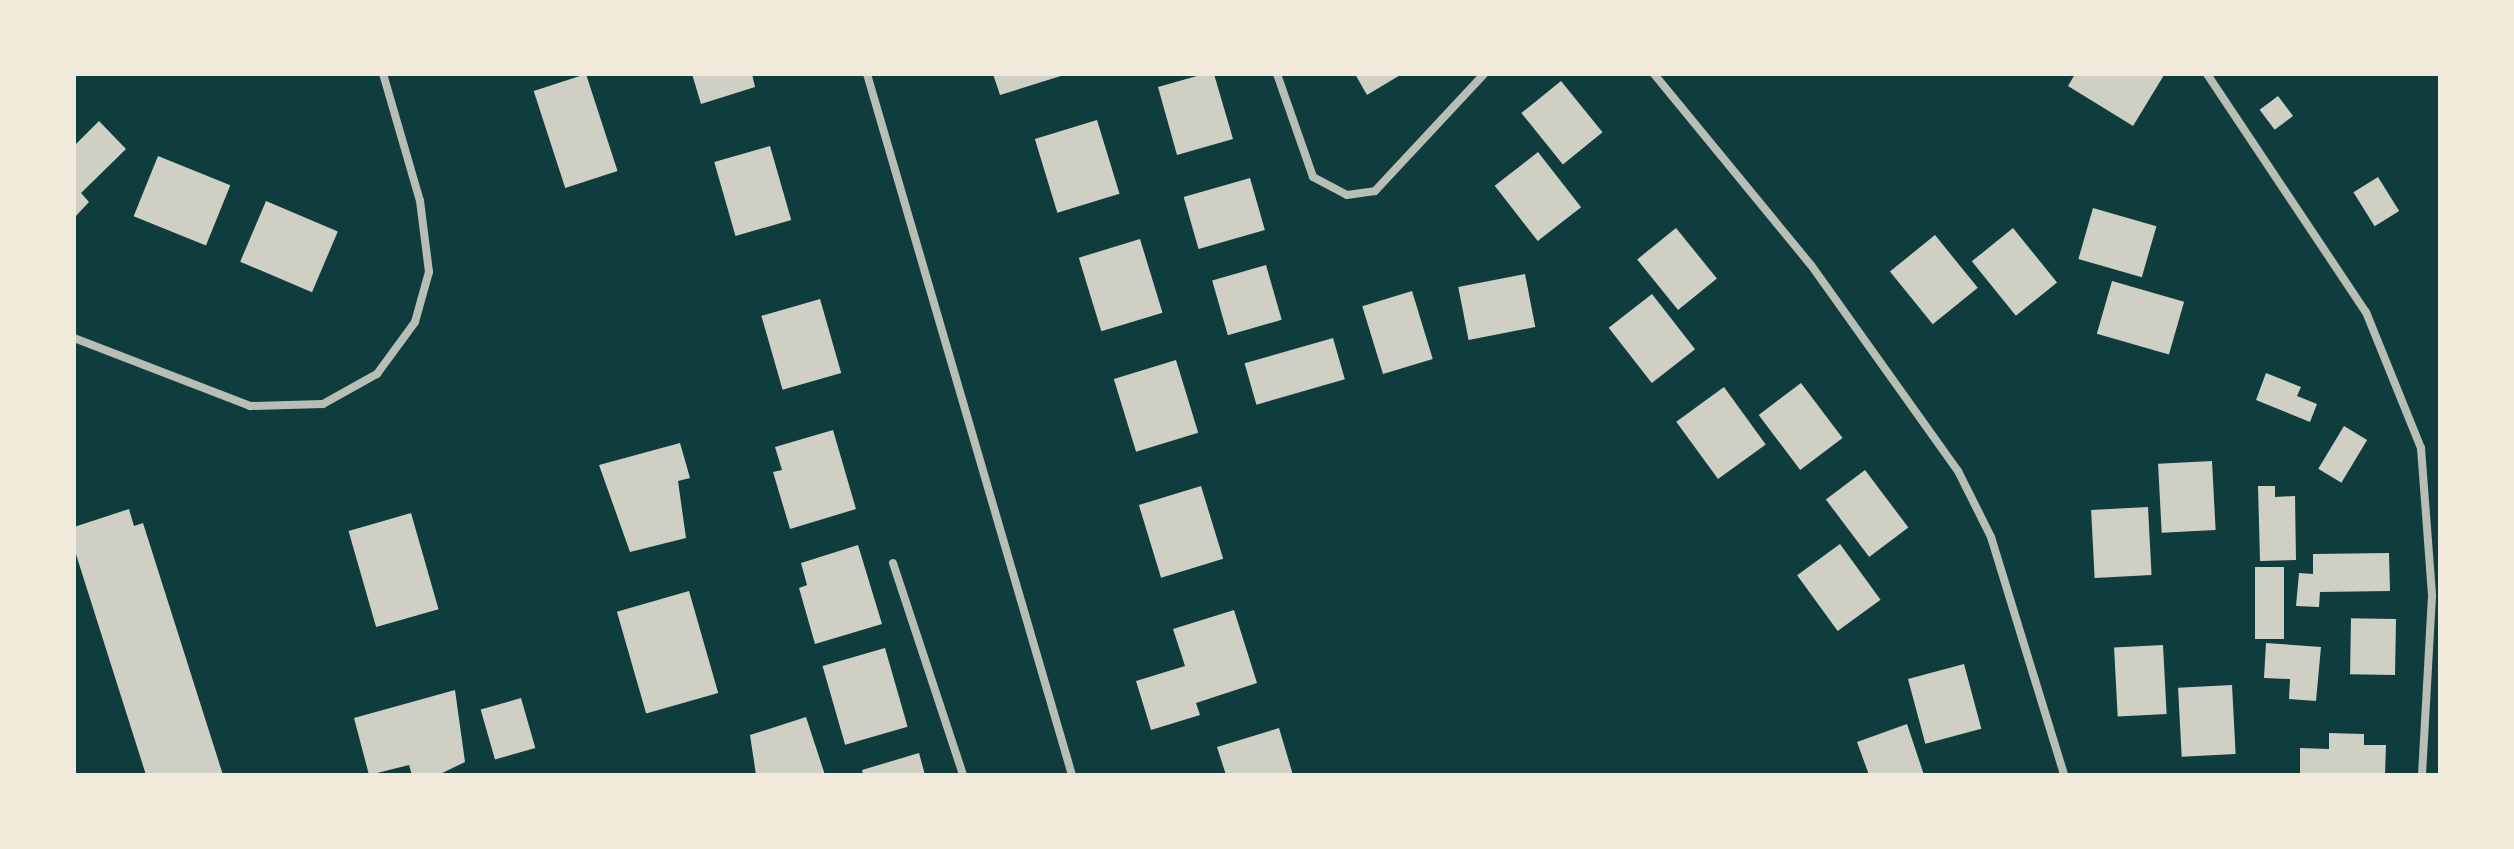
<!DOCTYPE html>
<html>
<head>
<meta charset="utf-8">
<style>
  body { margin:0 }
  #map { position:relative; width:2514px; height:849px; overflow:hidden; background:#0f3d3e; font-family:Overpass,sans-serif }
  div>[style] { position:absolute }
  .building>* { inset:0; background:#cfcfc3; transform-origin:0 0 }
  .minor>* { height:8px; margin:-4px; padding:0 4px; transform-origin:4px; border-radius:4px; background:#b8beb3 }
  span { translate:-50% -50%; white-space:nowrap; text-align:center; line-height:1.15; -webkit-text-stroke:6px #f1e9da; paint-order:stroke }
  .frame { position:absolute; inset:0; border:76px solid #f1e9da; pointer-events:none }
</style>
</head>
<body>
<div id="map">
  <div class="building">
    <div style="left:586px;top:74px;width:102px;height:55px;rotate:72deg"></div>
    <div style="clip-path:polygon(692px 74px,752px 74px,755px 87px,701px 104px)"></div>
    <div style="clip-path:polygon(993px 74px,1064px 74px,1064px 75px,1000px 95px)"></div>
    <div style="clip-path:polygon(1204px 74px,1214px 74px,1233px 139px,1177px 155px,1158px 87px)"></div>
    <div style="clip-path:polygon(1355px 74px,1402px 74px,1367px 95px)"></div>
    <div style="clip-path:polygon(2075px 74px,2163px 74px,2164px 75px,2133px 126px,2068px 86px)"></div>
    <div style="left:1561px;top:81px;width:66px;height:51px;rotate:51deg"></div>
    <div style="left:2278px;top:96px;width:25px;height:23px;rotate:53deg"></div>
    <div style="left:1097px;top:120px;width:77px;height:65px;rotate:73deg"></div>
    <div style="clip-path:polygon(99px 121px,126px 149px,81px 193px,89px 202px,74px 218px,74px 146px)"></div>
    <div style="left:770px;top:146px;width:77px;height:58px;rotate:74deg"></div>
    <div style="left:1538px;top:152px;width:70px;height:55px;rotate:52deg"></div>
    <div style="left:158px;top:156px;width:78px;height:65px;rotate:22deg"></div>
    <div style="left:2378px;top:177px;width:40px;height:29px;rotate:58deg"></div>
    <div style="left:1250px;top:178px;width:54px;height:69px;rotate:74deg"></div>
    <div style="left:266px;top:201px;width:78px;height:66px;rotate:23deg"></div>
    <div style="left:2093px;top:208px;width:66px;height:53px;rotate:16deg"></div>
    <div style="left:1676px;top:228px;width:65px;height:50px;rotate:51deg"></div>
    <div style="left:2013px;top:228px;width:70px;height:53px;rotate:51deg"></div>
    <div style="left:1935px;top:235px;width:68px;height:58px;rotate:51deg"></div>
    <div style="left:1140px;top:239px;width:77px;height:64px;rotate:73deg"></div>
    <div style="left:1266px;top:265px;width:57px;height:56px;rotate:74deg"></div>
    <div style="left:1525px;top:274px;width:54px;height:68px;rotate:79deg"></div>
    <div style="left:2112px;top:281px;width:75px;height:55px;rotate:16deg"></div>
    <div style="left:1412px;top:291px;width:71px;height:52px;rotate:73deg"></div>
    <div style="left:1652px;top:294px;width:70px;height:55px;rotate:52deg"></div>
    <div style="left:820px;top:299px;width:77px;height:61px;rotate:74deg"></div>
    <div style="left:1333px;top:338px;width:43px;height:92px;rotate:74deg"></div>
    <div style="left:1176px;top:360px;width:76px;height:65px;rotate:73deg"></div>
    <div style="clip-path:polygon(2266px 373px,2301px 387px,2297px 396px,2317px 404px,2310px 422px,2256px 400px)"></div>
    <div style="left:1801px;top:383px;width:69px;height:53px;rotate:53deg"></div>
    <div style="left:1724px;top:387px;width:71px;height:59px;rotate:54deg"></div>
    <div style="left:2344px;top:426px;width:27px;height:50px;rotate:31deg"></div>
    <div style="clip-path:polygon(833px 430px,856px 509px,790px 529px,773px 472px,782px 470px,775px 447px)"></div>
    <div style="clip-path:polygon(680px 443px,690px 478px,678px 481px,686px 538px,630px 552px,599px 465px)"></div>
    <div style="left:2212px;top:461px;width:69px;height:54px;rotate:87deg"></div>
    <div style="left:1865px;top:470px;width:72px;height:49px;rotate:53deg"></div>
    <div style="left:1201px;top:486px;width:76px;height:65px;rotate:73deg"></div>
    <div style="clip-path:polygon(2258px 486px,2275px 486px,2275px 497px,2295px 496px,2296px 560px,2260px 561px)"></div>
    <div style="left:2148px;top:507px;width:68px;height:57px;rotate:87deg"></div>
    <div style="clip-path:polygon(129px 509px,134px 526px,143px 523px,223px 775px,146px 775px,74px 548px,74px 527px)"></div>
    <div style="left:411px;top:513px;width:100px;height:65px;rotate:74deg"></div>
    <div style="left:1840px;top:544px;width:69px;height:53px;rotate:54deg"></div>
    <div style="clip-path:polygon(858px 545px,882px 624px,815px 644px,799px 588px,807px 585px,801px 563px)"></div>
    <div style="clip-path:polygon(2389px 553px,2390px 591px,2320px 592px,2319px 607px,2296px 606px,2299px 573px,2313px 574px,2313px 554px)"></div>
    <div style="left:2255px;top:567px;width:29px;height:72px"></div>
    <div style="left:689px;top:591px;width:106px;height:75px;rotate:74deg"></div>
    <div style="clip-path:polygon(1234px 610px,1257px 683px,1196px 703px,1200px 715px,1151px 730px,1136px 681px,1185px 666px,1173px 629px)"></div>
    <div style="left:2396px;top:619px;width:56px;height:45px;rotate:91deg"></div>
    <div style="clip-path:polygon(2266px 643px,2321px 647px,2316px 701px,2289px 699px,2290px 679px,2264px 678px)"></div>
    <div style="left:2163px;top:645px;width:69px;height:49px;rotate:87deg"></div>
    <div style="left:885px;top:648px;width:82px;height:65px;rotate:74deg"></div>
    <div style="left:1964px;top:664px;width:67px;height:58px;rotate:75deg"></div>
    <div style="left:2232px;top:685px;width:69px;height:54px;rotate:87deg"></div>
    <div style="clip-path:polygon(455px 690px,465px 762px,438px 775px,412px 775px,409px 765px,369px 775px,354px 718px)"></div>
    <div style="left:521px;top:698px;width:52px;height:42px;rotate:74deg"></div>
    <div style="clip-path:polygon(806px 717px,825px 775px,756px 775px,750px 735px)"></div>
    <div style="clip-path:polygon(1907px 724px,1924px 775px,1869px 775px,1857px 742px)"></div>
    <div style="clip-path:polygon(1279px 728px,1293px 775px,1226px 775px,1217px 747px)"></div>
    <div style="clip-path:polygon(2329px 733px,2364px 734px,2364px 745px,2386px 745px,2385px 775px,2300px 775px,2300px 748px,2329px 749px)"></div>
    <div style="clip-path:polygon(919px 753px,925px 775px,863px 775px,862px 770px)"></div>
  </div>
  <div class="minor">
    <div style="left:867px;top:74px;width:730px;rotate:73.7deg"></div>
    <div style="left:1277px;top:74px;width:109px;rotate:70.7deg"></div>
    <div style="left:1313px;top:177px;width:38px;rotate:28deg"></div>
    <div style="left:1347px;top:195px;width:28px;rotate:-8deg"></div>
    <div style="left:1375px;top:191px;width:160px;rotate:-47deg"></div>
    <div style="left:1654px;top:74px;width:247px;rotate:50.6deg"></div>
    <div style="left:1811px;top:265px;width:253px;rotate:54.5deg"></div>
    <div style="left:1958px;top:471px;width:74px;rotate:63.4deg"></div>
    <div style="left:1991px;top:537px;width:249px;rotate:72.9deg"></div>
    <div style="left:2207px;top:74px;width:286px;rotate:56.3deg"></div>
    <div style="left:2366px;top:312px;width:147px;rotate:68deg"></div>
    <div style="left:2421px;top:448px;width:148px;rotate:85.7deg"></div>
    <div style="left:2432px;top:596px;width:179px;rotate:93.2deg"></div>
    <div style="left:74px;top:338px;width:189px;rotate:21.1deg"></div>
    <div style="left:250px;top:406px;width:73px;rotate:-1.6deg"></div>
    <div style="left:323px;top:404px;width:62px;rotate:-29.1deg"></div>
    <div style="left:377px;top:374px;width:64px;rotate:-53.8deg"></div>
    <div style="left:415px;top:322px;width:52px;rotate:-74.4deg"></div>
    <div style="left:429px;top:272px;width:72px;rotate:-97.2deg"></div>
    <div style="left:420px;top:201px;width:132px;rotate:-106.2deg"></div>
    <div style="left:893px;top:563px;width:223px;rotate:71.7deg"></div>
  </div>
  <div class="frame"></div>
</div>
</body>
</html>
